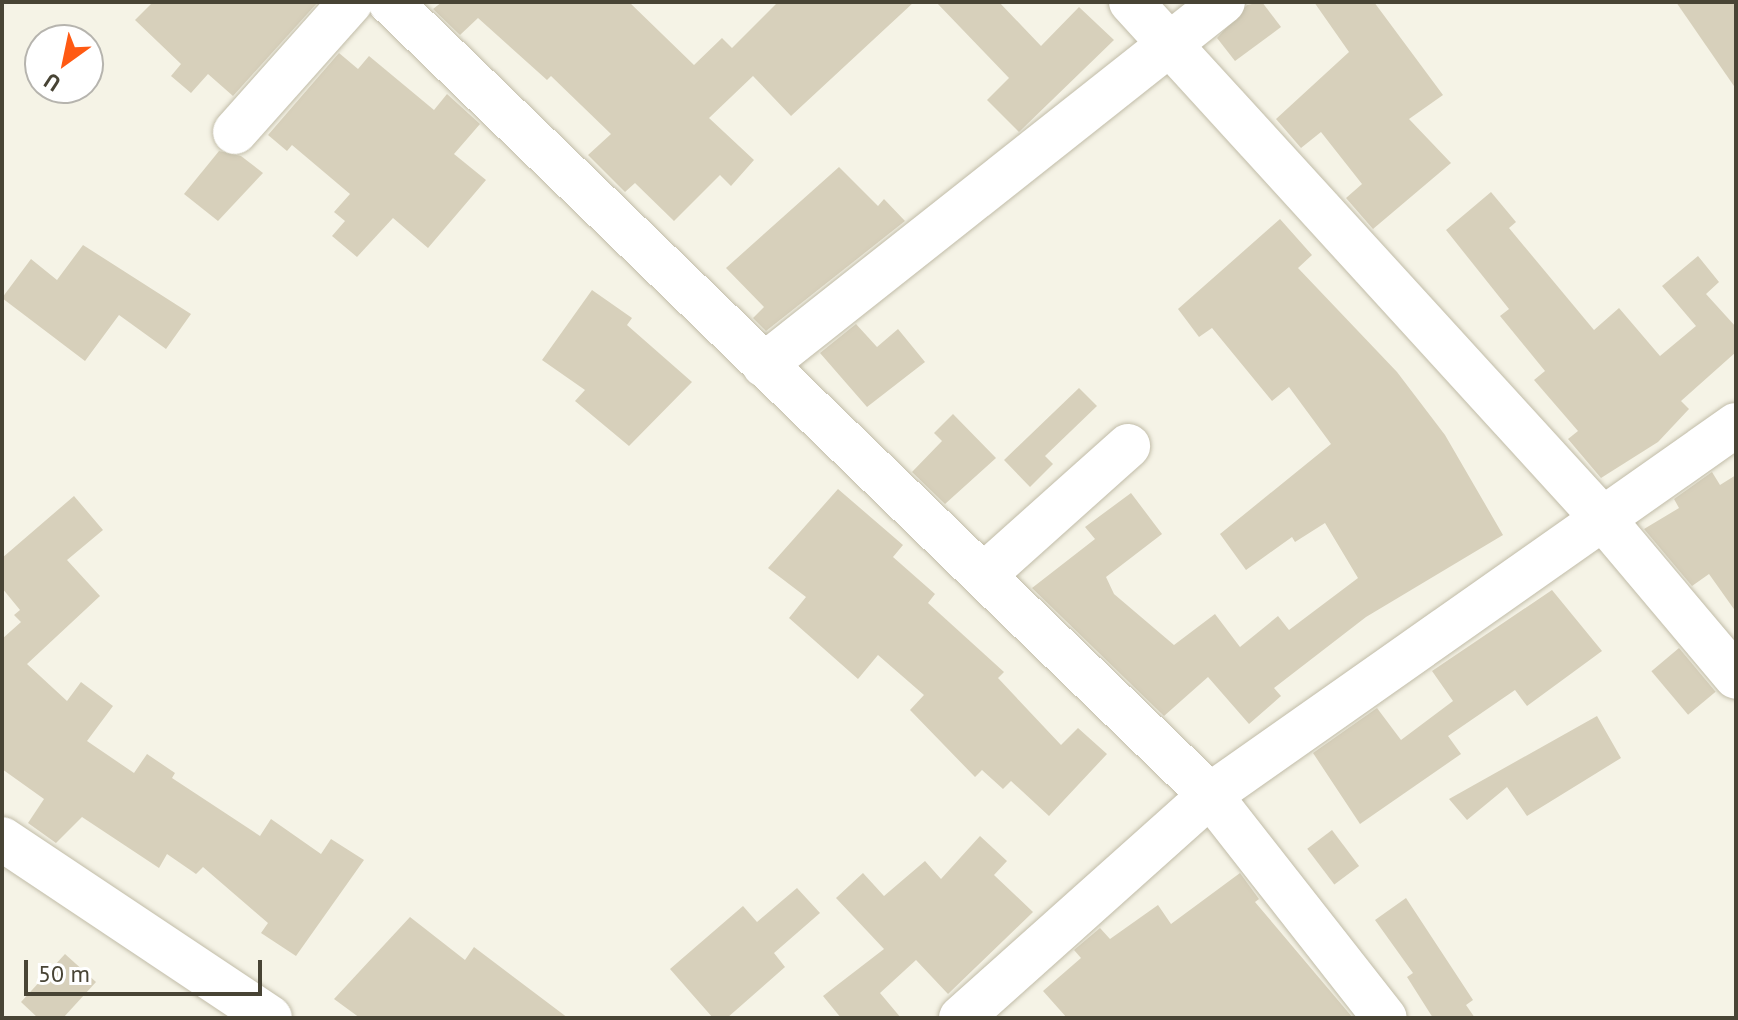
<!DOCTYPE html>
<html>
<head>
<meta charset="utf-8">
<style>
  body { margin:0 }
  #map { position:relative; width:1738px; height:1020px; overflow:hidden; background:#f5f3e6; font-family:"PT Sans",sans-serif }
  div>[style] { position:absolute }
  .building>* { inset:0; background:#d7d0bb; transform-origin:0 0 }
  .roads { filter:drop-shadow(0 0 2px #c1bca8) drop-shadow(0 0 2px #c1bca8) }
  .minor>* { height:44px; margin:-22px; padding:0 22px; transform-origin:22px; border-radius:22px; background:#fff }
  span { translate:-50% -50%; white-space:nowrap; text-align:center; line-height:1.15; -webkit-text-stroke:7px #fff; paint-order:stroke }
  .frame { position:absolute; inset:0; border:4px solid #484435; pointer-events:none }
  .north { position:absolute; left:24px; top:24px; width:80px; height:80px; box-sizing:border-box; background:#fff; border:2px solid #b6b4ae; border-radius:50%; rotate:213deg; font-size:22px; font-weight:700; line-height:32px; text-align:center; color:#484435 }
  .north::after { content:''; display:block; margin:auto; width:28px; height:36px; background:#ff5a13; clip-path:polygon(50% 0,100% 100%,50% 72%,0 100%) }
  .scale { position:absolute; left:24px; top:960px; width:238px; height:36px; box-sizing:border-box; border:4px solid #484435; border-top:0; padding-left:10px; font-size:24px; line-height:28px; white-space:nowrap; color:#484435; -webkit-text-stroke:6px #fff; paint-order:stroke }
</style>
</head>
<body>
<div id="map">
  <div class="building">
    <div style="clip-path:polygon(153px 2px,318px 2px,233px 96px,208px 74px,191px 93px,171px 76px,181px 64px,135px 20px)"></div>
    <div style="clip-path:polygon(442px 2px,629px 2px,694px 65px,722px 38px,732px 48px,778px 2px,914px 2px,791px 116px,753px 76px,709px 118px,754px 160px,731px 186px,720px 175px,674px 221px,635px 183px,625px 192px,588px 155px,611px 134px,551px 76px,547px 80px,478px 18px,460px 35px,433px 9px)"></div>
    <div style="clip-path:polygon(936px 2px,999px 2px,1041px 46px,1079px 7px,1114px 40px,1019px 132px,987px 100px,1009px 78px)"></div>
    <div style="clip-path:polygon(1262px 2px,1281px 27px,1235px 61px,1217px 38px,1247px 5px)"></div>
    <div style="clip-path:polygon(1314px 2px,1374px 2px,1443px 95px,1409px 119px,1451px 163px,1373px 229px,1346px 198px,1362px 184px,1321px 132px,1301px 148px,1276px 119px,1349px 52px)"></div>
    <div style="clip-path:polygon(1676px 2px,1736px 2px,1736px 89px)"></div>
    <div style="clip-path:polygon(339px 53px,358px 69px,369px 56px,434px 110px,447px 94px,480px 124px,454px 154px,486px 180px,428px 248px,393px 218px,357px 257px,332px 236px,345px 221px,334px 212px,350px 194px,292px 145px,287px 151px,268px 135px)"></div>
    <div style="clip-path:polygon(219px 151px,241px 156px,263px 173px,218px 221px,184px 194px)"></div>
    <div style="clip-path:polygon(839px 167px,878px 206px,884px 199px,905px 221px,766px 331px,753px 318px,764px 307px,726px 268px)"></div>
    <div style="clip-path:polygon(1491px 192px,1516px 222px,1509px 228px,1594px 330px,1619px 308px,1660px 356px,1696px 326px,1662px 286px,1698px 256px,1719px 282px,1706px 294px,1736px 327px,1736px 352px,1681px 401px,1689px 409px,1658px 442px,1601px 478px,1568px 439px,1578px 431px,1534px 380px,1545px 371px,1500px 316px,1509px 309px,1446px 230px)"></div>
    <div style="clip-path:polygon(1280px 219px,1312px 255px,1298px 268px,1397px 372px,1445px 435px,1503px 535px,1366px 617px,1274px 688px,1281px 696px,1249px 724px,1208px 677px,1164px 716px,1032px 588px,1095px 539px,1085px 527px,1131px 493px,1162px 534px,1106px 577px,1114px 594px,1174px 645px,1215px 614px,1240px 647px,1278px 616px,1289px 630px,1358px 578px,1325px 523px,1295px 542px,1292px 537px,1246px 570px,1220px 534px,1331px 444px,1289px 387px,1272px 401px,1212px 328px,1199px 337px,1178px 309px)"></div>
    <div style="clip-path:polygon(83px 245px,191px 314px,166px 349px,119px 315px,85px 361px,2px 298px,31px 259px,57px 280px)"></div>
    <div style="clip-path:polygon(592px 290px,632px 318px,627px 325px,692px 382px,629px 446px,575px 401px,585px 390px,542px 360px)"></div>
    <div style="clip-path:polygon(856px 324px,877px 347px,898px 329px,925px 362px,867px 407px,820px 353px)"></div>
    <div style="clip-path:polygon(1079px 388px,1097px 406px,1045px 456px,1053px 464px,1030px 487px,1004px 460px)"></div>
    <div style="clip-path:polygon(953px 414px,996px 458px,945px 504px,912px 472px,942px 441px,934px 433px)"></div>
    <div style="clip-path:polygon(1712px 472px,1720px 485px,1736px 475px,1736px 612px,1709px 574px,1692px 586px,1644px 529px,1679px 508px,1674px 499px)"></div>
    <div style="clip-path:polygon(838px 489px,903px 545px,893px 557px,935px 594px,928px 603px,1004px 672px,998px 678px,1061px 745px,1078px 728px,1107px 754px,1049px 816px,1011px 781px,1003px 789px,982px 770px,975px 777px,910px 710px,924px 695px,878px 655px,858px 679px,789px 618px,806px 597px,768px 568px)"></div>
    <div style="clip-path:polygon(74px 496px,103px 530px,67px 560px,100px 596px,27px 664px,67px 701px,81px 682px,113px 706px,87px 741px,134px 773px,147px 754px,175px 773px,172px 778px,260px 836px,271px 819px,321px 854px,331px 839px,364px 860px,296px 956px,261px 933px,268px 923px,203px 867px,196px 874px,167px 854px,159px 868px,82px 817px,56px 843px,28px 823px,44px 799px,2px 769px,2px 639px,21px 622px,14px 615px,20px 610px,2px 588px,2px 558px)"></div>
    <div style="clip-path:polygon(1552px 590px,1602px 651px,1527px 706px,1515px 690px,1448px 736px,1461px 754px,1360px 824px,1313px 753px,1377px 708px,1401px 740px,1453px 701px,1432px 671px)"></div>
    <div style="left:1679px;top:648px;width:57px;height:36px;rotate:50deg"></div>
    <div style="clip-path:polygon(1597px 716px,1621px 758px,1527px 816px,1507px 787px,1467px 820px,1449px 799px)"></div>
    <div style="left:1332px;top:830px;width:45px;height:31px;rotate:53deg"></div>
    <div style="clip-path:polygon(980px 836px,1007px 861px,994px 875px,1033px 912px,948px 994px,916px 960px,880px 993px,901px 1018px,841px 1018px,823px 996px,884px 949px,836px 898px,863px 873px,884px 896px,925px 861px,941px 879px)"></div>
    <div style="clip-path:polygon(1240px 873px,1259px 899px,1255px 902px,1353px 1018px,1067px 1018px,1043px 991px,1081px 958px,1074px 950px,1100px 928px,1110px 939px,1158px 905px,1171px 924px)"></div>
    <div style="clip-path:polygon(797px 888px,820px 913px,774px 953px,785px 967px,727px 1018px,713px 1018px,670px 969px,743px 906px,757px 922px)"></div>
    <div style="clip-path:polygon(1406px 898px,1473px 1000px,1466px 1005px,1475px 1018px,1433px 1018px,1407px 977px,1413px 973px,1375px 920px)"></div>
    <div style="clip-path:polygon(410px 917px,465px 960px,474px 947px,568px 1018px,360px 1018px,334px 999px)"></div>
    <div style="clip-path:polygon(65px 954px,96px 982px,63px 1018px,38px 1018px,21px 1002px)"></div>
  </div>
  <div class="roads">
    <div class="minor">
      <div style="left:390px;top:2px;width:1141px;rotate:44.04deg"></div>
      <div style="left:1210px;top:795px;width:283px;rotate:51.9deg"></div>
      <div style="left:1131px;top:2px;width:701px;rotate:47.6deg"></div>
      <div style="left:1604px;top:520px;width:205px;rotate:49.9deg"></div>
      <div style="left:235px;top:132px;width:174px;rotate:-48.3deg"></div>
      <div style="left:764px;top:365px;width:585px;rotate:-38.34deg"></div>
      <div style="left:985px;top:574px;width:192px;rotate:-41.8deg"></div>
      <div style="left:2px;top:839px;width:322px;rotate:33.7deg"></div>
      <div style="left:961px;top:1018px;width:334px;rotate:-41.8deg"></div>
      <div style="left:1210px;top:795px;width:643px;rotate:-35.12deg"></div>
    </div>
  </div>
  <div class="frame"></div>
  <div class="north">U</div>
  <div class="scale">50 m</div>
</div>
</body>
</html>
